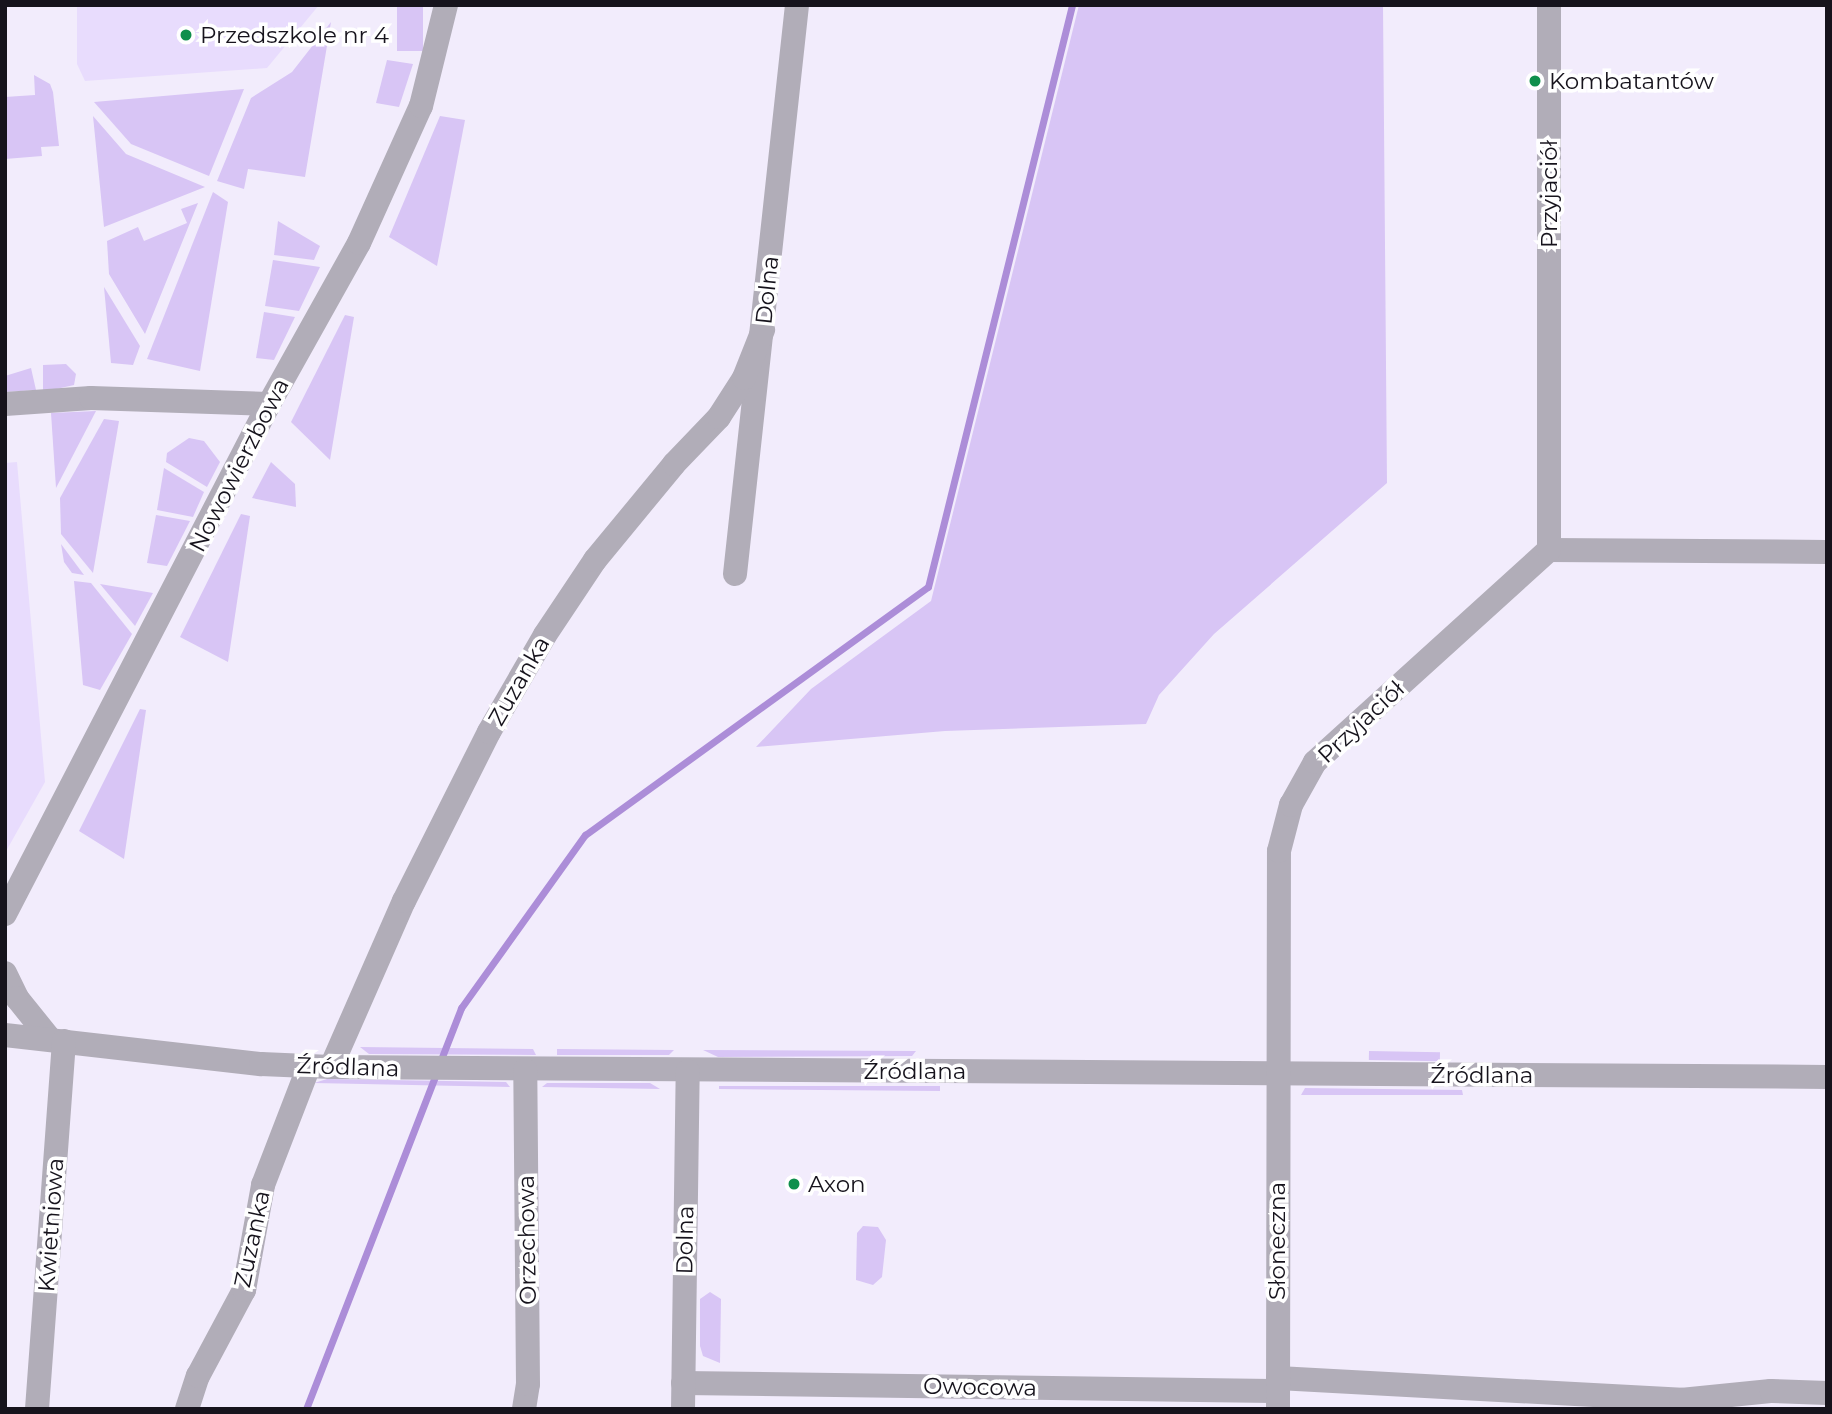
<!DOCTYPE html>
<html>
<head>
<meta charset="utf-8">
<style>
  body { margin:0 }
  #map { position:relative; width:1832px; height:1414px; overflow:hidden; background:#f2ecfc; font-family:Montserrat,sans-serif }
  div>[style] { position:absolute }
  .built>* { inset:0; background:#e8dcfd }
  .green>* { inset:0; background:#d8c5f5; transform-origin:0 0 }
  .stream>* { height:7px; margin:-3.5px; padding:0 3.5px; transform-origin:3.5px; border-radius:3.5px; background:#ac8dd8 }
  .minor>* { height:24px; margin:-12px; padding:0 12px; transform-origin:12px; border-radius:12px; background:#b1adb8 }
  .dots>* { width:19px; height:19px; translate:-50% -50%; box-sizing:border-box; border:4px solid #fff; border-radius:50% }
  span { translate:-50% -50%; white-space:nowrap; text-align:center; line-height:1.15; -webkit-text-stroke:7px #fff; paint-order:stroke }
  .poi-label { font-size:23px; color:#16131c }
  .left { translate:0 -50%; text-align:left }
  .street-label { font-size:23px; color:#16131c }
  .frame { position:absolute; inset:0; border:7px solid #16131c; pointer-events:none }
</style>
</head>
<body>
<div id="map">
  <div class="built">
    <div style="clip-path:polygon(77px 5px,319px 5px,267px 68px,85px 81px,77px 64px)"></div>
    <div style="clip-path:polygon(17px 462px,45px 782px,5px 853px,5px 463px)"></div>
  </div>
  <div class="green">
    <div style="left:397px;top:5px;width:26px;height:46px"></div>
    <div style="clip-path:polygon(1079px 5px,1383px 5px,1387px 483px,1214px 634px,1159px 695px,1146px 724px,945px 731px,756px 747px,811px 689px,931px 601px)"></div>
    <div style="clip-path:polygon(331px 22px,305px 177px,248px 169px,244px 189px,217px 181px,251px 98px,292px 72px)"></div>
    <div style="clip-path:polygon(387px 60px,413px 64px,399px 107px,376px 103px)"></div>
    <div style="clip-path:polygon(34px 75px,50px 84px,53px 92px,59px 146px,41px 147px,42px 156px,5px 159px,5px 97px,35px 95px)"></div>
    <div style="clip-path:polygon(244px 89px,209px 176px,131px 144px,94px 102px)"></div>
    <div style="clip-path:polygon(93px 116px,126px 154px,205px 187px,104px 227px)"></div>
    <div style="clip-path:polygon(440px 116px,465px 120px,437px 266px,389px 237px)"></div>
    <div style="clip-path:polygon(213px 192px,228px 202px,200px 371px,147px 359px)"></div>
    <div style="clip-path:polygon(198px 203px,145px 334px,109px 274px,107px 241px,138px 227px,144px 241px,187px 223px,181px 209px)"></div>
    <div style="clip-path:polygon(278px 221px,320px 246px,314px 260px,274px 255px)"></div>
    <div style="clip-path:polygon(273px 260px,320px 267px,299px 311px,265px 306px)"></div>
    <div style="clip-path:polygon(104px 287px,140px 346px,133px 365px,111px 363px)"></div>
    <div style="clip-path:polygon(264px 312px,295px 317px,274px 360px,256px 358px)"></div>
    <div style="clip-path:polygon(345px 315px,354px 317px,330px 460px,291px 422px)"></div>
    <div style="clip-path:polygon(66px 364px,76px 374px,74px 385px,43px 392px,43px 365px)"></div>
    <div style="clip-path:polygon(31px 368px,36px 390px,5px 392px,5px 376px)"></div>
    <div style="clip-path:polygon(96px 411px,56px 488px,51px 413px)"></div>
    <div style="clip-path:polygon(104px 419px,119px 421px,93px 573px,61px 534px,60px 498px)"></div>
    <div style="clip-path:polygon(189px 438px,204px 441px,220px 462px,207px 487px,166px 462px,167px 453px)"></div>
    <div style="clip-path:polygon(271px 462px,295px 484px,296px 507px,252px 498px)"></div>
    <div style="clip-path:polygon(164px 468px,204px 492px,193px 517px,157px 510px)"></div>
    <div style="clip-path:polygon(241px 514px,250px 516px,228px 662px,180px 637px)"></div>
    <div style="clip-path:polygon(156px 515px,190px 521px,167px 566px,147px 563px)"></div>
    <div style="clip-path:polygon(61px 544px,84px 575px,72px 573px,64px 562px)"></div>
    <div style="clip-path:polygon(74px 581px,91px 583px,132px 634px,100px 690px,83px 685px)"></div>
    <div style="clip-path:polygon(100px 584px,153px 593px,135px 626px)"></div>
    <div style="clip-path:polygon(140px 709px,146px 710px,124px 859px,79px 831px)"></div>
    <div style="clip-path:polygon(360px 1047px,533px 1049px,536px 1055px,369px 1054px)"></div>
    <div style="clip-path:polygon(557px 1049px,674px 1050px,669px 1055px,557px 1055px)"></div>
    <div style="clip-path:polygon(703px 1050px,916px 1051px,912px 1056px,718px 1057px)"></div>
    <div style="left:1369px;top:1051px;width:71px;height:9px;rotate:1deg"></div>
    <div style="clip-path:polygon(327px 1079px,506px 1082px,510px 1087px,314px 1083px)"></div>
    <div style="clip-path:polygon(547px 1083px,650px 1083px,660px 1089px,542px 1087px)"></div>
    <div style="clip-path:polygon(719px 1086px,940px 1086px,940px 1091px,719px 1089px)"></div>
    <div style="clip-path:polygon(1305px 1088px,1462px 1090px,1463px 1095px,1301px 1095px)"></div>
    <div style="clip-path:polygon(863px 1226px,878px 1227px,886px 1240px,882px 1277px,873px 1285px,856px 1280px,857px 1233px)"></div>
    <div style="clip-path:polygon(710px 1292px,721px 1299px,720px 1363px,703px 1356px,700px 1346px,700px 1299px)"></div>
  </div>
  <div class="stream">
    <div style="left:440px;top:1062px;width:58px;rotate:-68.7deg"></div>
    <div style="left:461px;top:1008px;width:213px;rotate:-54.4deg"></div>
    <div style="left:585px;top:835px;width:423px;rotate:-35.9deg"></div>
    <div style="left:928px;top:587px;width:600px;rotate:-76.1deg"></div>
    <div style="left:306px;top:1409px;width:360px;rotate:-68.8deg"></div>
  </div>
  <div class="minor">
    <div style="left:5px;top:404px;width:86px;rotate:-4deg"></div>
    <div style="left:91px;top:398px;width:178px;rotate:1.9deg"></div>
    <div style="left:1549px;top:550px;width:278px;rotate:0.4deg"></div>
    <div style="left:735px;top:574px;width:572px;rotate:-83.78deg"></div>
    <div style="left:5px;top:914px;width:574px;rotate:-62.63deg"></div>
    <div style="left:269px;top:404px;width:184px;rotate:-60.8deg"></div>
    <div style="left:359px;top:243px;width:150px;rotate:-65.7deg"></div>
    <div style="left:421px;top:106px;width:104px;rotate:-76.1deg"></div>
    <div style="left:5px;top:973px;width:28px;rotate:64deg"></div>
    <div style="left:17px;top:998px;width:53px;rotate:51.2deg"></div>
    <div style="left:5px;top:1035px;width:258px;rotate:6.5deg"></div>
    <div style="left:261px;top:1064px;width:70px;rotate:2.5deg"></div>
    <div style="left:331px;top:1067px;width:1496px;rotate:0.38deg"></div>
    <div style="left:331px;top:1067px;width:181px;rotate:-66.3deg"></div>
    <div style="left:404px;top:901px;width:189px;rotate:-63.3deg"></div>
    <div style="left:489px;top:732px;width:112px;rotate:-60deg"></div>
    <div style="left:545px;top:635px;width:90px;rotate:-56.3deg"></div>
    <div style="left:595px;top:560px;width:124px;rotate:-50.5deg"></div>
    <div style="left:674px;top:464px;width:65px;rotate:-46.2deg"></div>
    <div style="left:719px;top:417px;width:46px;rotate:-57.3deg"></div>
    <div style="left:744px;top:378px;width:52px;rotate:-68.4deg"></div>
    <div style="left:1278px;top:1378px;width:404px;rotate:3.1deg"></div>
    <div style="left:1681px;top:1400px;width:90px;rotate:-5.7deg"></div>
    <div style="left:1771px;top:1391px;width:56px;rotate:2deg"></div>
    <div style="left:683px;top:1383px;width:595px;rotate:0.77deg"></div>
    <div style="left:37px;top:1409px;width:369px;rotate:-85.8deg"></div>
    <div style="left:187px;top:1409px;width:35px;rotate:-72deg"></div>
    <div style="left:198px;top:1376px;width:98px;rotate:-61.9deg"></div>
    <div style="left:244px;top:1290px;width:107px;rotate:-79.7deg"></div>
    <div style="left:263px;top:1185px;width:128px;rotate:-68.9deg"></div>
    <div style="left:524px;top:1409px;width:25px;rotate:-81deg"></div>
    <div style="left:528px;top:1384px;width:314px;rotate:-90.5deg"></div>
    <div style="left:683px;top:1409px;width:338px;rotate:-89.2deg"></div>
    <div style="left:1278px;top:1409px;width:558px;rotate:-89.9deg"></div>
    <div style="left:1279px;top:851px;width:48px;rotate:-75.4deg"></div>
    <div style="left:1291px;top:805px;width:49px;rotate:-60.8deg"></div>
    <div style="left:1315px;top:762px;width:316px;rotate:-42.2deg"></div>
    <div style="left:1549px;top:550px;width:545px;rotate:-90deg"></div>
  </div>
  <div class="dots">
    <div style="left:186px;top:35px;background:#0f8f4c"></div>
    <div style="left:1535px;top:81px;background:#0f8f4c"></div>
    <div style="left:794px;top:1184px;background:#0f8f4c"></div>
  </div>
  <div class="poi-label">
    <span class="left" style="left:200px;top:35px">Przedszkole nr 4</span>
    <span class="left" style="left:1549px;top:81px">Kombatantów</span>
    <span class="left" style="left:808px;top:1184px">Axon</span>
  </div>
  <div class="street-label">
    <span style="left:1549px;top:194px;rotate:-90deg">Przyjaciół</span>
    <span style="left:767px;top:290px;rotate:-84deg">Dolna</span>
    <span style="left:239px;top:465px;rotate:-63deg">Nowowierzbowa</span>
    <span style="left:519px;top:681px;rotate:-60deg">Zuzanka</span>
    <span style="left:1361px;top:722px;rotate:-43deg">Przyjaciół</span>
    <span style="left:348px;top:1067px;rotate:2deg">Źródlana</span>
    <span style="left:915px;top:1071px">Źródlana</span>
    <span style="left:1482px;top:1075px">Źródlana</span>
    <span style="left:51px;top:1225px;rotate:-86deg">Kwietniowa</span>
    <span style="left:252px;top:1239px;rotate:-78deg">Zuzanka</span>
    <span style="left:527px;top:1240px;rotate:-91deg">Orzechowa</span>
    <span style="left:685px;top:1240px;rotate:-89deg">Dolna</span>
    <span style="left:1277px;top:1241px;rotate:-90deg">Słoneczna</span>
    <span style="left:980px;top:1387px;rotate:1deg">Owocowa</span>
  </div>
  <div class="frame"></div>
</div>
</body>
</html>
